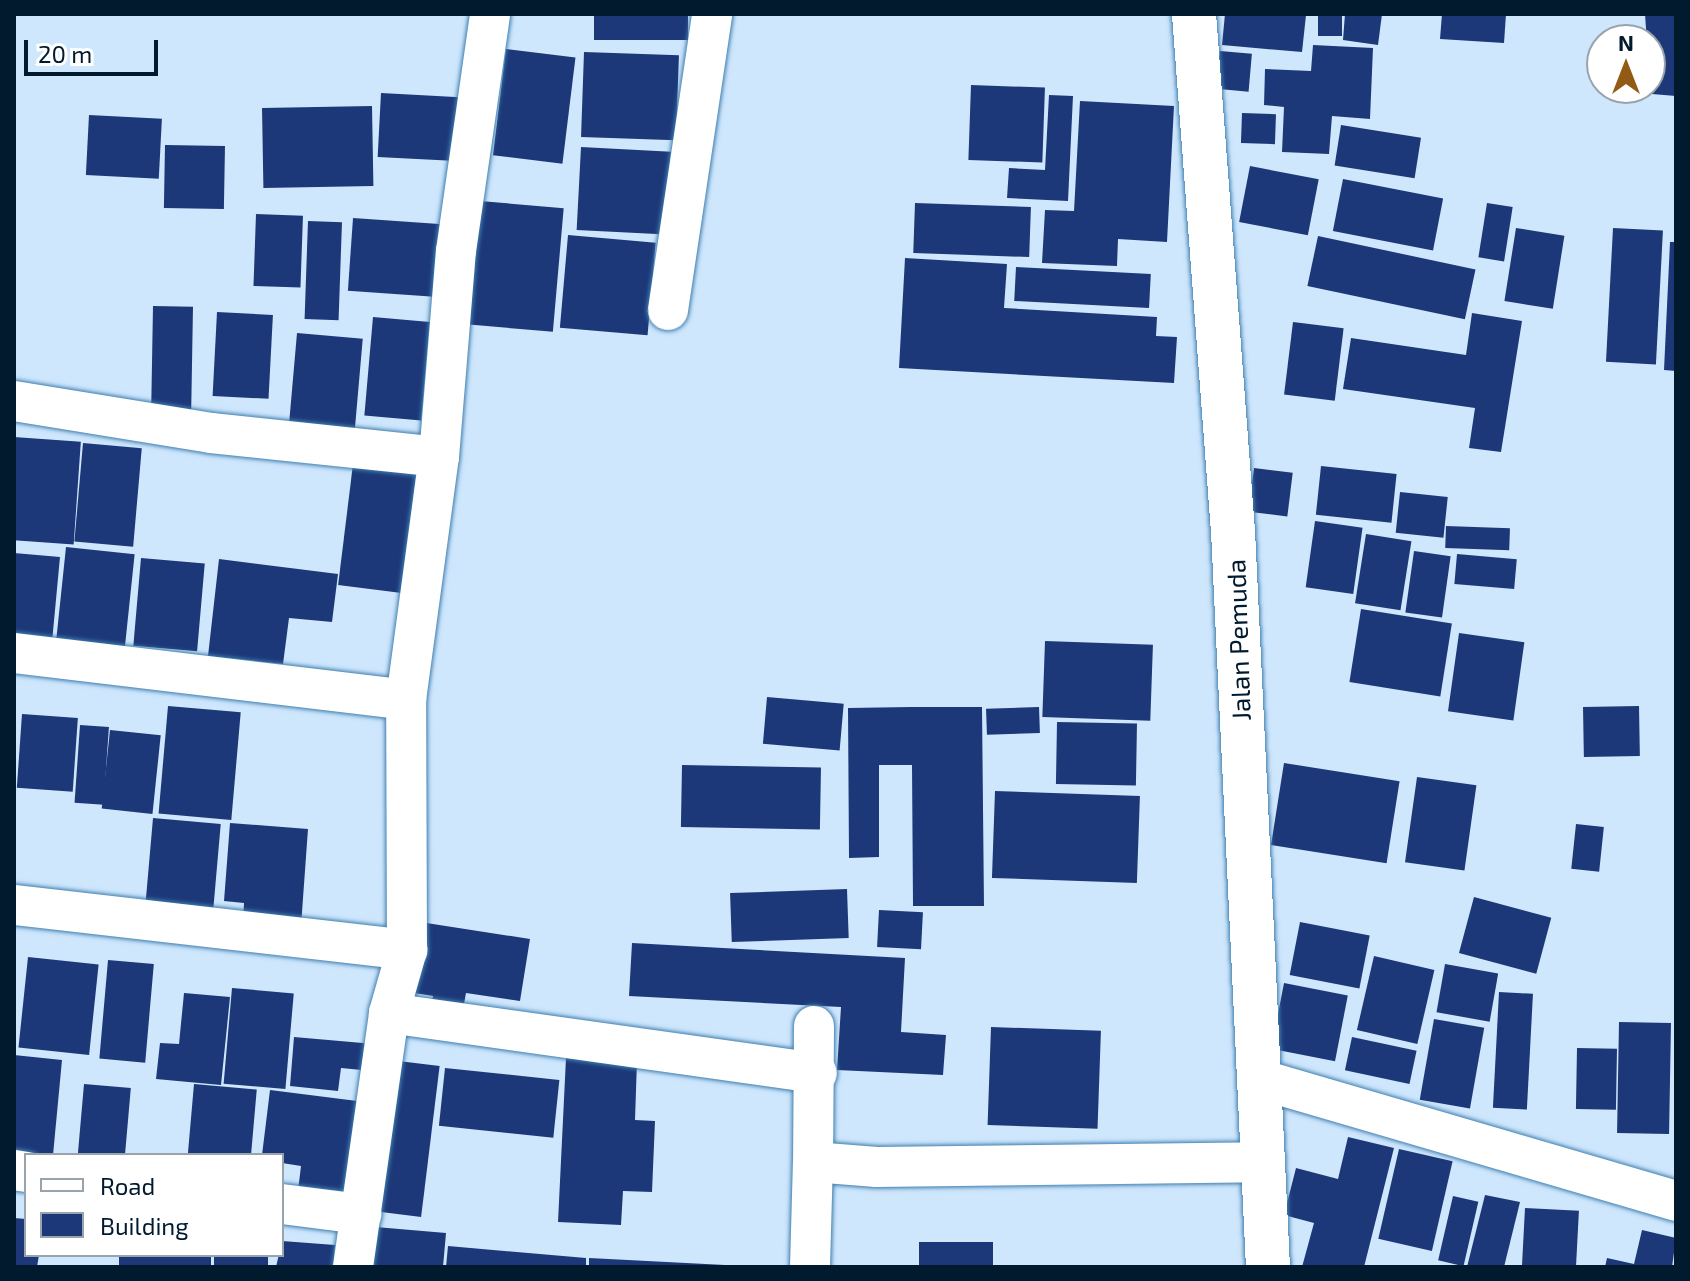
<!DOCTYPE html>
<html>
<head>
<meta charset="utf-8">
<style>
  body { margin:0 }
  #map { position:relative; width:1690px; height:1281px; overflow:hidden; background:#cee7fd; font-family:"Exo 2",sans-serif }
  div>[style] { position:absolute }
  .building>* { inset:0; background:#1d3878; transform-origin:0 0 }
  .roads { filter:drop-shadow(0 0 2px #3f7fb0) drop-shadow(0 0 2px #3f7fb0) }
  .minor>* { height:40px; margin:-20px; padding:0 20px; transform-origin:20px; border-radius:20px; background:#fff }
  .tertiary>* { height:44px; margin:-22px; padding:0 22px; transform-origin:22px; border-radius:22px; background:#fff }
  span { translate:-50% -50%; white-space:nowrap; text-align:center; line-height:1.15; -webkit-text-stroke:8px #fff; paint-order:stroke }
  .street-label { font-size:26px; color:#011a2e }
  .frame { position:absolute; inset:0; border:16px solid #011a2e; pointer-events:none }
  .legend { position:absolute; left:24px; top:1153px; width:260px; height:104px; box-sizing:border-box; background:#fff; border:2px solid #99a3ab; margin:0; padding:10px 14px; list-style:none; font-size:24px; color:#011a2e }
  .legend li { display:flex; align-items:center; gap:16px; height:40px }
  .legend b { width:40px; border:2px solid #99a3ab }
  .north { position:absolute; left:1586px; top:24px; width:80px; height:80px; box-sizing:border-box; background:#fff; border:2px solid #99a3ab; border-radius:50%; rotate:0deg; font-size:22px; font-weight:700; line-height:32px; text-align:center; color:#011a2e }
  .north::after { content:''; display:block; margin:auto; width:28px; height:36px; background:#935a16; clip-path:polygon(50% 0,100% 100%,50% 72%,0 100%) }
  .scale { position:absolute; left:24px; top:40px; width:134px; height:36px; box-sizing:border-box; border:4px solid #011a2e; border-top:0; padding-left:10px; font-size:24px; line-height:28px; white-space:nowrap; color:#011a2e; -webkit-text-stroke:6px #fff; paint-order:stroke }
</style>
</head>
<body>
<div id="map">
  <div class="building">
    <div style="left:594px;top:14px;width:94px;height:26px"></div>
    <div style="clip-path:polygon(1225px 14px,1306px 15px,1302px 52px,1222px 45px)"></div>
    <div style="left:1318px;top:14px;width:24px;height:22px"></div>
    <div style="clip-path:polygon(1345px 14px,1382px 14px,1378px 45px,1343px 40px)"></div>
    <div style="clip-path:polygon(1442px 14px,1506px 14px,1504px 43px,1440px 39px)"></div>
    <div style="clip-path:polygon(1645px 14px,1676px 14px,1676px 96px,1640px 93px,1640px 88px,1650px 88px)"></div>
    <div style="clip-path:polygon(1313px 45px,1373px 48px,1370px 119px,1332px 116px,1329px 154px,1282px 152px,1284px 107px,1264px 105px,1265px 69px,1311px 71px)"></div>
    <div style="left:506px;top:49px;width:70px;height:107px;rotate:7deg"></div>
    <div style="left:1220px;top:51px;width:32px;height:38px;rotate:5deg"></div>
    <div style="left:584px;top:52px;width:95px;height:85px;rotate:2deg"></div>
    <div style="left:971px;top:85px;width:74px;height:75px;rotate:2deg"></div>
    <div style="left:381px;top:93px;width:79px;height:64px;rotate:3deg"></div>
    <div style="clip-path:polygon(1049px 95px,1073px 96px,1068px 201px,1007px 198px,1009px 168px,1045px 170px)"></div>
    <div style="clip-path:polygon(1080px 101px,1174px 106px,1167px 242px,1118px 239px,1117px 266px,1042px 263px,1045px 210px,1074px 211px)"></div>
    <div style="left:372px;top:106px;width:80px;height:110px;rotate:89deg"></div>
    <div style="left:1242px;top:113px;width:34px;height:30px;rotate:2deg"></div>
    <div style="left:89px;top:115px;width:73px;height:60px;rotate:3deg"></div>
    <div style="left:1341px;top:125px;width:81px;height:41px;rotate:9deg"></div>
    <div style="left:165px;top:145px;width:60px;height:63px;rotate:1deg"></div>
    <div style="left:581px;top:147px;width:90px;height:83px;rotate:3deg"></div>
    <div style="left:1250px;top:166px;width:70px;height:57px;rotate:11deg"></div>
    <div style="left:1343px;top:179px;width:102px;height:53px;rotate:11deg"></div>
    <div style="left:480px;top:201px;width:84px;height:124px;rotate:5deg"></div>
    <div style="left:915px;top:203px;width:116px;height:50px;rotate:2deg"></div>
    <div style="left:1487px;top:203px;width:26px;height:55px;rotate:9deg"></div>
    <div style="left:256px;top:214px;width:47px;height:72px;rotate:2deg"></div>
    <div style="left:353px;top:218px;width:90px;height:73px;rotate:4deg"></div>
    <div style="left:308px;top:221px;width:34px;height:98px;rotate:2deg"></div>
    <div style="left:1516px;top:228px;width:49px;height:74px;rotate:9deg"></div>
    <div style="left:1613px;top:228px;width:50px;height:134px;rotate:3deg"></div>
    <div style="left:568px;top:235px;width:88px;height:93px;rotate:5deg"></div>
    <div style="left:1318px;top:236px;width:161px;height:51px;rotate:12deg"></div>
    <div style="clip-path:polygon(1670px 242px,1676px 242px,1676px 371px,1664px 370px)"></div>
    <div style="clip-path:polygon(905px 258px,1007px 264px,1004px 308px,1157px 317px,1156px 336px,1177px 337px,1174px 383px,899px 368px)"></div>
    <div style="left:1016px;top:267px;width:135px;height:34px;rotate:3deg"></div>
    <div style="left:153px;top:306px;width:40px;height:112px;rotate:1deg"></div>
    <div style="left:217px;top:312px;width:56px;height:84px;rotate:3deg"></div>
    <div style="clip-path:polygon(1472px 313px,1522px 321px,1501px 452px,1469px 448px,1475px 408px,1343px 389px,1351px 338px,1466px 355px)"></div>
    <div style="left:373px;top:317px;width:57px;height:99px;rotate:5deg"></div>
    <div style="left:1293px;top:322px;width:51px;height:73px;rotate:7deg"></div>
    <div style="left:297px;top:333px;width:66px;height:98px;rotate:5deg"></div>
    <div style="left:14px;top:437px;width:67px;height:103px;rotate:4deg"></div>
    <div style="left:83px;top:443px;width:59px;height:99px;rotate:5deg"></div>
    <div style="left:353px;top:464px;width:64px;height:122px;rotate:7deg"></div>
    <div style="left:1321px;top:466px;width:76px;height:49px;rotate:6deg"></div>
    <div style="left:1254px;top:468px;width:39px;height:44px;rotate:7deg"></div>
    <div style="left:1400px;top:492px;width:48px;height:41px;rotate:6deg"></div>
    <div style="left:1315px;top:521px;width:48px;height:67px;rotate:8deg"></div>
    <div style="left:1446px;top:526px;width:64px;height:22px;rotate:2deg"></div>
    <div style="left:1366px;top:534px;width:46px;height:70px;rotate:9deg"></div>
    <div style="left:66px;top:547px;width:69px;height:107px;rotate:6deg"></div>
    <div style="left:1414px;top:551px;width:37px;height:62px;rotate:8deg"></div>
    <div style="clip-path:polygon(14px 553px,60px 557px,52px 642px,14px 639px)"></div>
    <div style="left:1457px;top:554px;width:60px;height:30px;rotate:5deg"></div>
    <div style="left:141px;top:558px;width:64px;height:88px;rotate:5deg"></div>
    <div style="clip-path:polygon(219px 559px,338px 574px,332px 622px,289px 618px,283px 664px,208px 656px)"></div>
    <div style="left:1361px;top:609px;width:92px;height:74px;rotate:9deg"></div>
    <div style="left:1459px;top:633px;width:66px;height:79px;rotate:8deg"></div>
    <div style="left:1045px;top:641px;width:108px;height:76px;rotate:2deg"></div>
    <div style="left:767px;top:697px;width:77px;height:47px;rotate:5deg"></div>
    <div style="left:168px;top:706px;width:73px;height:108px;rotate:5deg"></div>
    <div style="left:1639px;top:706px;width:50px;height:56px;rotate:89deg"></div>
    <div style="clip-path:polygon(911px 707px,982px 707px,984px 906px,913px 906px,912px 765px,879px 765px,879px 857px,849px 858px,848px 708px)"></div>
    <div style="left:1039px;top:707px;width:26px;height:53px;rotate:88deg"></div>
    <div style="left:22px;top:714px;width:56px;height:74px;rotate:4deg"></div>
    <div style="left:1057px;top:722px;width:80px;height:62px;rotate:1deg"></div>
    <div style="left:80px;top:725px;width:29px;height:78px;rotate:4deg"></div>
    <div style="left:110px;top:730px;width:51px;height:79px;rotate:6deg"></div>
    <div style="left:1284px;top:763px;width:117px;height:83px;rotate:9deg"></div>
    <div style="left:682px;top:765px;width:139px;height:62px;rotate:1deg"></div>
    <div style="left:1417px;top:777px;width:60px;height:86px;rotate:8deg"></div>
    <div style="left:995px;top:791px;width:145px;height:87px;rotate:2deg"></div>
    <div style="left:153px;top:818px;width:68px;height:94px;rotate:5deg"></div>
    <div style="clip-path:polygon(230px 823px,308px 829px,301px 926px,243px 922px,244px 903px,224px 901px)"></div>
    <div style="left:1576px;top:824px;width:28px;height:45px;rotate:6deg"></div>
    <div style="left:847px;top:889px;width:49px;height:117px;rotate:88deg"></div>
    <div style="left:1474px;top:897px;width:80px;height:58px;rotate:15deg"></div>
    <div style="left:879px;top:910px;width:44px;height:37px;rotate:3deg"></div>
    <div style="clip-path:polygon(420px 922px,530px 939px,520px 1001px,466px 993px,461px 1020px,430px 1015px,433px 996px,408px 992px)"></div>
    <div style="left:1300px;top:922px;width:71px;height:54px;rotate:11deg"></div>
    <div style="clip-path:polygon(632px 943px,905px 958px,901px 1032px,946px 1035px,943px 1075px,837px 1070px,841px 1007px,629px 996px)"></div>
    <div style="left:1374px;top:956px;width:62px;height:76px;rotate:13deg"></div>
    <div style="left:28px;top:957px;width:71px;height:91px;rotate:6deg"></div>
    <div style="left:108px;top:960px;width:46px;height:99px;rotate:5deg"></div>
    <div style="left:1445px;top:964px;width:54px;height:49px;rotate:10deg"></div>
    <div style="left:1284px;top:983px;width:65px;height:67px;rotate:11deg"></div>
    <div style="left:232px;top:988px;width:62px;height:96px;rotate:5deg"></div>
    <div style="left:1499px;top:992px;width:34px;height:116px;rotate:3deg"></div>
    <div style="clip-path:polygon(184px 993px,230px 997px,221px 1085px,156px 1079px,160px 1043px,179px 1044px)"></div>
    <div style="left:1434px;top:1019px;width:51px;height:82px;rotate:10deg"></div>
    <div style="left:1619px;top:1022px;width:52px;height:111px;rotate:1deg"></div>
    <div style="left:991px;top:1027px;width:110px;height:98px;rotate:2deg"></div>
    <div style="clip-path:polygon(294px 1037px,374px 1044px,372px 1071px,341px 1068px,338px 1091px,290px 1086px)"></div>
    <div style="left:1352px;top:1037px;width:66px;height:34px;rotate:12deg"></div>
    <div style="left:1577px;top:1048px;width:40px;height:61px;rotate:1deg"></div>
    <div style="clip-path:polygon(14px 1055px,62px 1060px,53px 1155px,14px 1155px)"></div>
    <div style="clip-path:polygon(566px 1058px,637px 1061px,635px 1120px,655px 1121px,652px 1192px,623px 1191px,621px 1225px,558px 1222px)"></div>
    <div style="left:390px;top:1060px;width:50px;height:152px;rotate:7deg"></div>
    <div style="left:445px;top:1068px;width:115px;height:58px;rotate:6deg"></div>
    <div style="left:84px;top:1084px;width:47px;height:71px;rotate:5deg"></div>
    <div style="left:194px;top:1084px;width:63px;height:71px;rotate:5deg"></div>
    <div style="clip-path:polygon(270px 1090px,365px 1102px,352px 1205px,297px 1199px,301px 1166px,282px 1163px,282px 1155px,262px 1155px)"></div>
    <div style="clip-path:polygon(1348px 1137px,1394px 1148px,1364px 1267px,1302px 1267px,1314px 1223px,1284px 1215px,1296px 1168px,1338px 1179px)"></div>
    <div style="left:1399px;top:1149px;width:55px;height:92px;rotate:13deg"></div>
    <div style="clip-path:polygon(1485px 1195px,1520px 1202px,1504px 1267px,1467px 1267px)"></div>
    <div style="left:1453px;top:1196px;width:26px;height:66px;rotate:13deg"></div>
    <div style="left:1525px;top:1208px;width:54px;height:59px;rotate:3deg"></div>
    <div style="clip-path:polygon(14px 1218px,26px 1219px,26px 1255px,39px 1255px,37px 1267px,14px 1267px)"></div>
    <div style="clip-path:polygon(364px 1226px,446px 1233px,443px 1267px,360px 1267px)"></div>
    <div style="clip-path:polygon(1642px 1230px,1676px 1238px,1672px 1267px,1605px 1267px,1607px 1258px,1634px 1264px)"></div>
    <div style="clip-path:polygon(282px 1241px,335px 1245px,333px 1267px,276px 1267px)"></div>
    <div style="left:993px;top:1242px;width:25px;height:74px;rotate:90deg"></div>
    <div style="clip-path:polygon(448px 1246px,586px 1258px,586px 1267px,446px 1267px)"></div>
    <div style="left:119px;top:1255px;width:92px;height:12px"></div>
    <div style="left:214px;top:1255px;width:54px;height:12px"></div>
    <div style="clip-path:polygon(589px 1258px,725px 1265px,725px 1267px,589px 1267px)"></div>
  </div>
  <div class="roads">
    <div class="minor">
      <div style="left:668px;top:310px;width:299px;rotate:-81.5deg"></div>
      <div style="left:14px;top:401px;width:200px;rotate:9.2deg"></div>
      <div style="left:211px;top:433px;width:229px;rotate:6deg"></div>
      <div style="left:14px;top:653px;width:395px;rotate:6.8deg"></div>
      <div style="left:14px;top:905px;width:396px;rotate:6.5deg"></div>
      <div style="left:389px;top:1013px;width:432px;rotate:8deg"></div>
      <div style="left:814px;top:1026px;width:136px;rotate:90.4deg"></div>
      <div style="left:813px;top:1162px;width:64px;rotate:4.5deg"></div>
      <div style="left:877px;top:1167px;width:383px;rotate:-0.7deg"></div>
      <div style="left:1259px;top:1079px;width:434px;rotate:16.3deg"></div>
      <div style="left:14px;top:1170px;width:12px;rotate:9deg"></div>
      <div style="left:282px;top:1204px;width:80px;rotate:7.2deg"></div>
      <div style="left:353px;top:1267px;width:257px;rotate:-81.9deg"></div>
      <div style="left:389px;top:1013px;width:66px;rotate:-74.1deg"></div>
      <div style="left:407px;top:950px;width:250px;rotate:-90.2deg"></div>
      <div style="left:406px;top:700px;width:245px;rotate:-82.3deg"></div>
      <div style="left:439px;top:457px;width:207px;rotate:-85.3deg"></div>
      <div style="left:456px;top:251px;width:239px;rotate:-81.8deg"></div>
      <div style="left:810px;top:1267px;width:105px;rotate:-88.4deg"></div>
    </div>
    <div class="tertiary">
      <div style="left:1194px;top:14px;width:518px;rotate:85.69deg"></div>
      <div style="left:1233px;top:531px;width:737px;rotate:87.28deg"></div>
    </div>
  </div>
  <div class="street-label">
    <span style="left:1238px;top:640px;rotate:-92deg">Jalan Pemuda</span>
  </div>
  <div class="frame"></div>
  <ul class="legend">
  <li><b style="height:10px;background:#fff"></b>Road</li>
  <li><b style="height:22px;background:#1d3878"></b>Building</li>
  </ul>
  <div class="north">N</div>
  <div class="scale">20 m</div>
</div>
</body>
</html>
